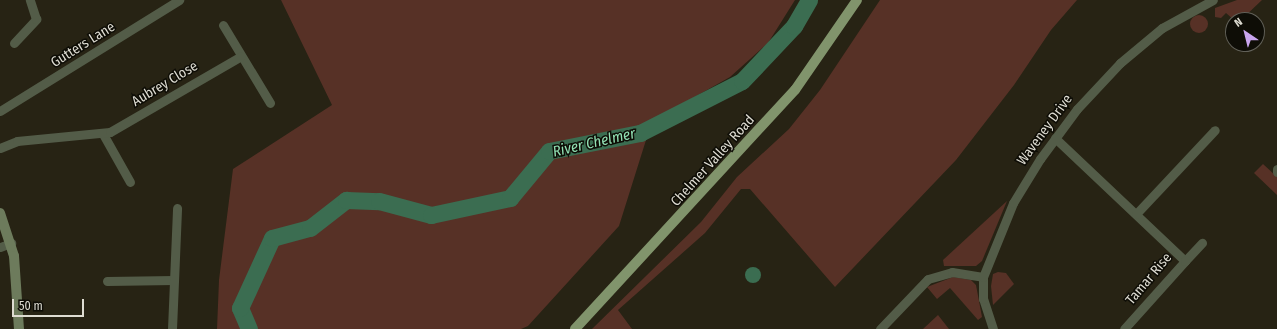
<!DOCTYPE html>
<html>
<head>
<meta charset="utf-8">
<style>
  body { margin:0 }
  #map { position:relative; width:1277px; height:329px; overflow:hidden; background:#272314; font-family:"Fira Sans Condensed",sans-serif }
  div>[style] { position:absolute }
  .green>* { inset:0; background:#573126 }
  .round { border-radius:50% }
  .water>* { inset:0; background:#3b6d51 }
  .river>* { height:17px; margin:-8.5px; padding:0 8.5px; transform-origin:8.5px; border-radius:8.5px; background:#3b6d51 }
  .minor>* { height:9px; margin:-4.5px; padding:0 4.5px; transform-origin:4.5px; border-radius:4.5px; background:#535c48 }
  .secondary>* { height:10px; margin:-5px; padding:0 5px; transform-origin:5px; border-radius:5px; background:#6d7b5c }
  .primary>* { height:10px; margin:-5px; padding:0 5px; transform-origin:5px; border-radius:5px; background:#81946c }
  span { translate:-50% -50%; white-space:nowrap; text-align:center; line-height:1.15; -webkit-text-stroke:3px #0e0d06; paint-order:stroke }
  .street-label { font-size:14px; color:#dedcd2 }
  .water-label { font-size:15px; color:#91e0b3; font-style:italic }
  .north { position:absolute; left:1225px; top:12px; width:40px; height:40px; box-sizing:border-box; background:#0e0d06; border:1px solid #616058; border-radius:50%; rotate:325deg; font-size:11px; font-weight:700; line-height:16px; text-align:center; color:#dedcd2 }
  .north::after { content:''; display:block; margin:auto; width:14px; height:18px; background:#c9a5ee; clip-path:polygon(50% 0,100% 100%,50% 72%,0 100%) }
  .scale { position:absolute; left:12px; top:299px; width:72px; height:18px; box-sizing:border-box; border:2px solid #dedcd2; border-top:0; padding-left:5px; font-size:12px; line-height:14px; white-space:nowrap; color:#dedcd2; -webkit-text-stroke:3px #0e0d06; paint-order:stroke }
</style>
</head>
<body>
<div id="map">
  <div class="green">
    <div style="clip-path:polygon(281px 0,795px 0,768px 43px,730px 77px,652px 121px,619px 226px,528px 326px,521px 329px,217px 329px,219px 280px,233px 169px,332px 105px)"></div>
    <div style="clip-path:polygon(880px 0,1077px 0,1051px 30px,1014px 85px,956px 160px,835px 287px,750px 189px,741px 189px,705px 233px,618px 310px,632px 329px,592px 329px,701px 222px,737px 177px,789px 129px,820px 90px)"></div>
    <div style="clip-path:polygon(1237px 0,1262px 0,1241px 20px,1234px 20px,1226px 13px,1221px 18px,1215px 17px,1215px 8px)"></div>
    <div class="round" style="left:1190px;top:15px;width:18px;height:18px"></div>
    <div style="clip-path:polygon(1263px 164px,1277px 177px,1277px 195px,1254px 173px)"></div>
    <div style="clip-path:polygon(1007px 201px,982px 261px,976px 266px,944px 266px,943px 260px)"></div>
    <div style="clip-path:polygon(998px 272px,1006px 273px,1014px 284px,993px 305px,991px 286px,993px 274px)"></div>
    <div style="clip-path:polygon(953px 277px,971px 280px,976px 285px,982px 317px,978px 320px,950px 288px,937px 299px,927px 287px)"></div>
    <div style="clip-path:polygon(938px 315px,949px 329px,923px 329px)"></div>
  </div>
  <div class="water">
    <div class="round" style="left:745px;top:267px;width:16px;height:16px"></div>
  </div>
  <div class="river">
    <div style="left:249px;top:329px;width:23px;rotate:-113deg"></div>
    <div style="left:240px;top:308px;width:77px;rotate:-65.4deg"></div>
    <div style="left:272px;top:238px;width:39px;rotate:-15deg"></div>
    <div style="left:310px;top:228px;width:46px;rotate:-37.9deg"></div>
    <div style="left:346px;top:200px;width:33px;rotate:2deg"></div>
    <div style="left:379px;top:201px;width:54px;rotate:15.1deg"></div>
    <div style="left:431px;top:215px;width:81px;rotate:-12.1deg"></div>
    <div style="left:510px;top:198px;width:61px;rotate:-50.3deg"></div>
    <div style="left:549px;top:151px;width:93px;rotate:-11.2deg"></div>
    <div style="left:640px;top:133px;width:114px;rotate:-27deg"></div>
    <div style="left:742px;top:81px;width:76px;rotate:-46.6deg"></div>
    <div style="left:794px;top:26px;width:30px;rotate:-60deg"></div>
  </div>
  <div class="minor">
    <div style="left:223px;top:25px;width:91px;rotate:58.9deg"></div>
    <div style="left:14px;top:43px;width:33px;rotate:-47deg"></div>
    <div style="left:36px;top:19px;width:20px;rotate:-108deg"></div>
    <div style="left:0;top:111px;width:211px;rotate:-31.8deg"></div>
    <div style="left:103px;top:134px;width:55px;rotate:60.6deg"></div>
    <div style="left:1055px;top:138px;width:179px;rotate:43.4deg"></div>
    <div style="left:1185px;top:261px;width:91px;rotate:131.9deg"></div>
    <div style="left:0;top:148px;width:18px;rotate:-22deg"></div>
    <div style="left:17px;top:141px;width:93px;rotate:-5.5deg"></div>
    <div style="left:110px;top:132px;width:151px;rotate:-30.1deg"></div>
    <div style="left:1277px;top:169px;width:3px;rotate:90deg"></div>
    <div style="left:1136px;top:214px;width:115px;rotate:-46.8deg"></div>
    <div style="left:0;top:247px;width:12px;rotate:-20deg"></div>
    <div style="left:1185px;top:261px;width:25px;rotate:-47deg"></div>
    <div style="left:107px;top:281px;width:67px;rotate:-0.9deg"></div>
    <div style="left:172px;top:329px;width:121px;rotate:-87.6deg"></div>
    <div style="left:880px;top:329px;width:69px;rotate:-46.2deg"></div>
    <div style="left:928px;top:279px;width:25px;rotate:-16deg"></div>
    <div style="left:952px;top:272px;width:31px;rotate:9deg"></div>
    <div style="left:993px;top:329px;width:32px;rotate:-108deg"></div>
    <div style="left:983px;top:299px;width:22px;rotate:-90deg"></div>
    <div style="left:983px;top:277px;width:80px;rotate:-67.9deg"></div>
    <div style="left:1013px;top:203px;width:52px;rotate:-58.5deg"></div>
    <div style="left:1040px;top:159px;width:62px;rotate:-53.5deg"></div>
    <div style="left:1077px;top:109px;width:63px;rotate:-46.9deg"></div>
    <div style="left:1120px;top:63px;width:55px;rotate:-39.8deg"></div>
    <div style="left:1162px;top:28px;width:58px;rotate:-28.8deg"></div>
  </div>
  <div class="secondary">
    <div style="left:0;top:213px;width:45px;rotate:72deg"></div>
    <div style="left:14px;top:256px;width:73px;rotate:86.1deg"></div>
  </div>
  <div class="primary">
    <div style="left:575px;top:329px;width:325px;rotate:-47.4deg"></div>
    <div style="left:795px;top:90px;width:109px;rotate:-55.4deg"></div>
  </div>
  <div class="street-label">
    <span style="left:83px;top:45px;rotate:-32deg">Gutters Lane</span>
    <span style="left:165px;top:84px;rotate:-31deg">Aubrey Close</span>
    <span style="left:1045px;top:130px;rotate:-54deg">Waveney Drive</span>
    <span style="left:713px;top:161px;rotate:-48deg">Chelmer Valley Road</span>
    <span style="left:1149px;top:279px;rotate:-50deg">Tamar Rise</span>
  </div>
  <div class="water-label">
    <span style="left:594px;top:143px;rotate:-13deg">River Chelmer</span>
  </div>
  <div class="north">N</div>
  <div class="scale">50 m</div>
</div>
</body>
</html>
